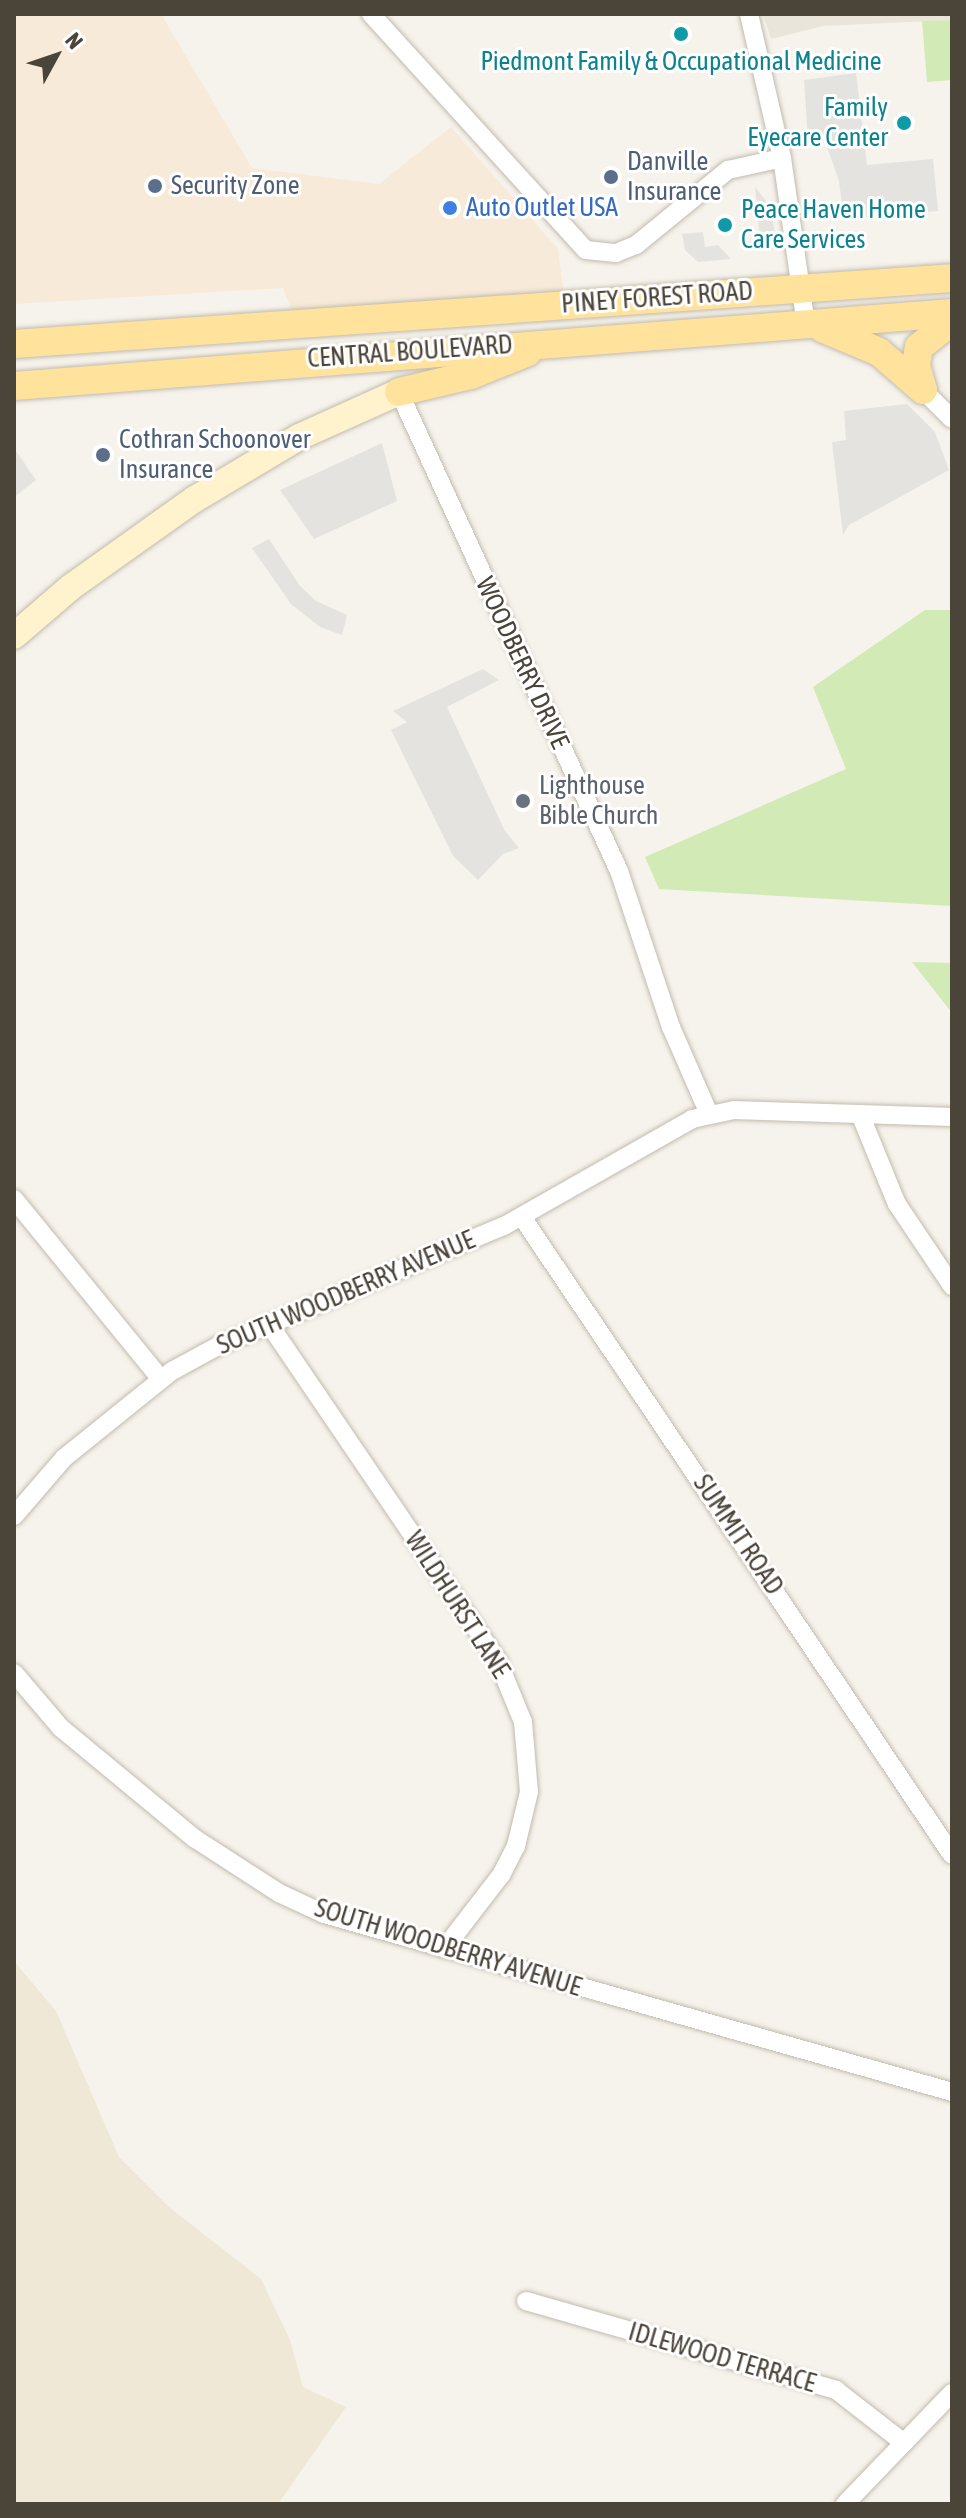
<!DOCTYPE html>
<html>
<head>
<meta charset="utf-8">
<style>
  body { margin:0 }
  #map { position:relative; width:966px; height:2518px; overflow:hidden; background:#f6f3ec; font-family:"Asap Condensed",sans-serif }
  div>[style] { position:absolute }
  .residential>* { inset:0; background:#eae5da }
  .commercial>* { inset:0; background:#f7ead8 }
  .education>* { inset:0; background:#efe8d6 }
  .green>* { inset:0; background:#d2eab5 }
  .parking>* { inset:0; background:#e5e3e0 }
  .roads { filter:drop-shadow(0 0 2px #c2bbae) drop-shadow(0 0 2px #c2bbae) }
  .street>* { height:18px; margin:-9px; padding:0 9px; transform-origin:9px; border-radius:9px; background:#fff }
  .secondary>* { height:26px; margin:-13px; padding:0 13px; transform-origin:13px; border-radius:13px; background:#fff3cd }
  .primary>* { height:28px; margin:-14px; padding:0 14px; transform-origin:14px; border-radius:14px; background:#ffe39c }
  .dots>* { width:22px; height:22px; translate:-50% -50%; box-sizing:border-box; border:4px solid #fff; border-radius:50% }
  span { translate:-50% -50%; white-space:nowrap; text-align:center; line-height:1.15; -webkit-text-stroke:6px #fff; paint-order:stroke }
  .culture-label { font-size:26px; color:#0d838f }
  .right { translate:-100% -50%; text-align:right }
  .left { translate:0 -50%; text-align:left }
  .service-label { font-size:26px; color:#4e5e75 }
  .shop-label { font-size:26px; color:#366cbe }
  .street-label { font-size:26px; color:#4b4439 }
  .worship-label { font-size:26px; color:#5b616d }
  .frame { position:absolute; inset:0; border:16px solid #4b4439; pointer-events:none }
  .north { position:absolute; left:16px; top:16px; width:80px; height:80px; -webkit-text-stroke:6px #fff; paint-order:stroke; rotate:50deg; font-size:22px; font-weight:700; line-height:32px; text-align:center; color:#4b4439 }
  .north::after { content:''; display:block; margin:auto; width:28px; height:36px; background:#4b4439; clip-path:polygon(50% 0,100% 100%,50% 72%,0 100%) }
</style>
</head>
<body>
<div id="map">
  <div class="residential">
    <div style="clip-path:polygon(763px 14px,952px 14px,952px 20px,823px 26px,771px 39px)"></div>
  </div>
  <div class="commercial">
    <div style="clip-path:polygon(14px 14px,161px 14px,252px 168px,379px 184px,451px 127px,558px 249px,565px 304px,297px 323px,283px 288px,14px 304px)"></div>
  </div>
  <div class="education">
    <div style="clip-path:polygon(14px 1961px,56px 2011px,119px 2157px,169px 2207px,261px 2279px,290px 2340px,303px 2387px,346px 2407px,278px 2504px,14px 2504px)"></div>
  </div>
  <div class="green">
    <div style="clip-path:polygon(952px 20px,952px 80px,927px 82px,922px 21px)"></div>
    <div style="clip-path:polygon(925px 610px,952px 610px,952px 906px,659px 889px,645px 857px,846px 769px,813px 687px)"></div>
    <div style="clip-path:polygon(912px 962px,952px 963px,952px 1013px)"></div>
  </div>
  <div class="parking">
    <div style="clip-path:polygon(856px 73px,867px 165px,933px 159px,938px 211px,844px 219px,839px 181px,825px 141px,808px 142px,804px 80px)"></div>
    <div style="clip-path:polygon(755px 187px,770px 206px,778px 250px,761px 249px)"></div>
    <div style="clip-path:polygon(703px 232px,705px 247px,718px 245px,731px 259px,698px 262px,685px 250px,682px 234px)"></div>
    <div style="clip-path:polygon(907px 404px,935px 432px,949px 470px,849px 525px,843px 535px,832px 442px,846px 440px,844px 411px)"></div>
    <div style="clip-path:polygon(382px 443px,397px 501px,314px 539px,280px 490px)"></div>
    <div style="clip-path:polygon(14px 448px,36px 480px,14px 497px)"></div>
    <div style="clip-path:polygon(269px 539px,300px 586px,316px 601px,347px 615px,342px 635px,320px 627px,291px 604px,252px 548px)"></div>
    <div style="clip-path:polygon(483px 669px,499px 680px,447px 707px,505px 831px,519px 848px,503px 854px,478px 880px,453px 856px,391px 730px,407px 722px,393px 711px)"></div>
  </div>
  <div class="roads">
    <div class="street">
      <div style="left:371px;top:14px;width:319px;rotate:47.7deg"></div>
      <div style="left:586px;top:250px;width:30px;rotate:6deg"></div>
      <div style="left:616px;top:253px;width:22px;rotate:-22deg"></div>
      <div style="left:636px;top:245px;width:119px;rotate:-39.2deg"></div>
      <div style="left:728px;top:170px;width:55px;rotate:-12.5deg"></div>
      <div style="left:749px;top:14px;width:148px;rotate:77.1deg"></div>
      <div style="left:782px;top:158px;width:168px;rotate:81.8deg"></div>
      <div style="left:917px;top:384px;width:49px;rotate:45deg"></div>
      <div style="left:399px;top:392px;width:527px;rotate:65.33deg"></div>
      <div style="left:619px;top:871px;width:164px;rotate:71.6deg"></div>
      <div style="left:671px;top:1027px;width:95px;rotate:66.4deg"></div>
      <div style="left:860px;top:1114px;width:97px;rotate:67.7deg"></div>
      <div style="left:897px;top:1204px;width:99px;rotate:56.1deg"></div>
      <div style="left:14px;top:1199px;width:232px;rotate:50.8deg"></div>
      <div style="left:522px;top:1217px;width:769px;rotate:56.02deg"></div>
      <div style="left:269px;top:1324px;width:407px;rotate:55.8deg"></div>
      <div style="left:498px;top:1661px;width:66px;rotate:67.7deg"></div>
      <div style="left:523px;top:1722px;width:70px;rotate:85.1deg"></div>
      <div style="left:529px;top:1792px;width:56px;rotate:103.5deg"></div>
      <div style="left:516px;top:1846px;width:33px;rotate:117deg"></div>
      <div style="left:501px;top:1875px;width:93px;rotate:127.6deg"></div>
      <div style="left:14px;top:1516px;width:77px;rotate:-49.2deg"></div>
      <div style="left:64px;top:1458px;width:139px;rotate:-38.9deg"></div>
      <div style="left:172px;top:1371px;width:52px;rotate:-28.5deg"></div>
      <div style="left:218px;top:1346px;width:310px;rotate:-22.8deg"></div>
      <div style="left:504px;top:1226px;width:216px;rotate:-29.6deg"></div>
      <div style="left:692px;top:1119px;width:43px;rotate:-12.1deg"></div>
      <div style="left:734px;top:1110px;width:218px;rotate:1.8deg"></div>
      <div style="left:14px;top:1673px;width:72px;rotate:49.5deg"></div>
      <div style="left:61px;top:1728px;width:173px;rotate:39.6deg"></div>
      <div style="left:194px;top:1838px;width:101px;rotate:32.9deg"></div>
      <div style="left:279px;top:1893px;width:50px;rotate:25deg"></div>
      <div style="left:324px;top:1914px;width:653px;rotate:15.82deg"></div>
      <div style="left:526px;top:2301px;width:323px;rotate:16deg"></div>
      <div style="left:836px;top:2390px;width:86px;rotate:37.9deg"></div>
      <div style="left:845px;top:2504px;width:154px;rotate:-46.1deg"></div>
    </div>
    <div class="secondary">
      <div style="left:14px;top:636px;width:75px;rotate:-40.7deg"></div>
      <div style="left:71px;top:587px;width:152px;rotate:-35.4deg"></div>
      <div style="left:195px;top:499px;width:121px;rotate:-30.8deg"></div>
      <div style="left:299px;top:437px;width:110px;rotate:-24.2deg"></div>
    </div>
    <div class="primary">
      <div style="left:822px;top:328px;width:62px;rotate:22.8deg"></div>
      <div style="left:879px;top:352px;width:58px;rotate:40.8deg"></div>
      <div style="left:14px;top:344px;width:940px;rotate:-4.02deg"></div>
      <div style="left:14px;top:386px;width:941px;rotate:-4.45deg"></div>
      <div style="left:923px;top:390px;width:26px;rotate:-106deg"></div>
      <div style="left:916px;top:365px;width:18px;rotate:-81deg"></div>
      <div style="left:919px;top:347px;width:42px;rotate:-38.2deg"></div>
      <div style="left:399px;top:392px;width:74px;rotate:-13.3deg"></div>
      <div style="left:471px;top:375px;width:61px;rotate:-22deg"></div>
    </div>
  </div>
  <div class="dots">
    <div style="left:681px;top:34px;background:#0f9aa8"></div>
    <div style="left:904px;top:123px;background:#0f9aa8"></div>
    <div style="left:611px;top:177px;background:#5c6f8a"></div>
    <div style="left:155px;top:186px;background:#5c6f8a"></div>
    <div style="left:450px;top:208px;background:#3f7fe0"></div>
    <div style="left:725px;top:225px;background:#0f9aa8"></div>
    <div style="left:103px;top:455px;background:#5c6f8a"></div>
    <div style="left:523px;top:801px;background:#6b7280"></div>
  </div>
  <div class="culture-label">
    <span style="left:681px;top:62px">Piedmont Family &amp; Occupational Medicine</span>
    <span class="right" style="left:888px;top:123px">Family<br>Eyecare Center</span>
    <span class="left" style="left:741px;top:225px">Peace Haven Home<br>Care Services</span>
  </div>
  <div class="service-label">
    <span class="left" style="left:627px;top:177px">Danville<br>Insurance</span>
    <span class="left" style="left:171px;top:186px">Security Zone</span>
    <span class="left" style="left:119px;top:455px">Cothran Schoonover<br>Insurance</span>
  </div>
  <div class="shop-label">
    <span class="left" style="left:466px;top:208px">Auto Outlet USA</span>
  </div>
  <div class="street-label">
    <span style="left:657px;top:298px;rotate:-4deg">PINEY FOREST ROAD</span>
    <span style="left:410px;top:352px;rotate:-4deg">CENTRAL BOULEVARD</span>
    <span style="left:522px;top:663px;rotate:65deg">WOODBERRY DRIVE</span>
    <span style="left:346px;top:1293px;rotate:-23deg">SOUTH WOODBERRY AVENUE</span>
    <span style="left:738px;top:1535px;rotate:56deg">SUMMIT ROAD</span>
    <span style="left:457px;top:1605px;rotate:57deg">WILDHURST LANE</span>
    <span style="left:448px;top:1948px;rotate:17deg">SOUTH WOODBERRY AVENUE</span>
    <span style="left:722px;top:2358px;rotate:16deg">IDLEWOOD TERRACE</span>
  </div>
  <div class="worship-label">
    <span class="left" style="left:539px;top:801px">Lighthouse<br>Bible Church</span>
  </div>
  <div class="frame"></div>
  <div class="north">N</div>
</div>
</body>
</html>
